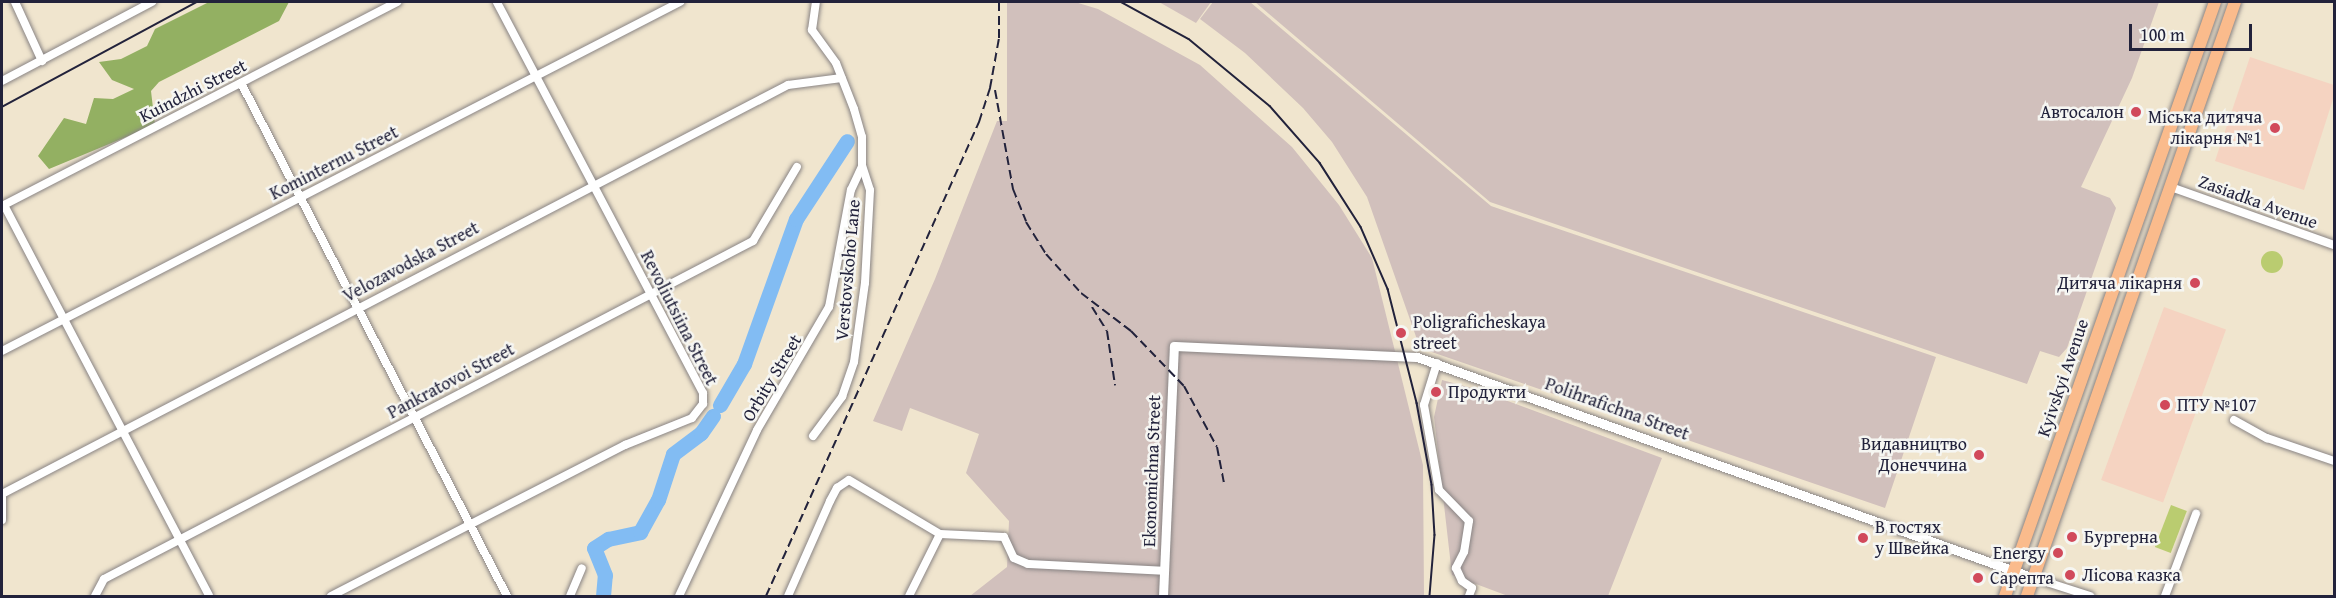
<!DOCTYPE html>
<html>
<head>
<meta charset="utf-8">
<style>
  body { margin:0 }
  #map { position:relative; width:2336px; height:598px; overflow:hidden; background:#f0e5ce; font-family:"Gentium Book Plus",serif }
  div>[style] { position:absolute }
  .built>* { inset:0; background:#f5d3c1; transform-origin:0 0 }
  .industrial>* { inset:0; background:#d1c0bc }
  .green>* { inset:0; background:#bacc70; transform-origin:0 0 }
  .round { border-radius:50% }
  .forest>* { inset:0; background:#93b062 }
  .river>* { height:15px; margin:-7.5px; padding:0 7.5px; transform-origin:7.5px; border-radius:7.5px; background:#82bcf3 }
  .roads { filter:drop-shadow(0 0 2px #898484) drop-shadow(0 0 2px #898484) }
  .minor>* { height:8px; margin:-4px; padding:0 4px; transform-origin:4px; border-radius:4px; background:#fff }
  .tertiary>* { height:9px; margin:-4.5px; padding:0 4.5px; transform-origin:4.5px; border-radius:4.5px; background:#fff }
  .primary>* { height:12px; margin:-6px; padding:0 6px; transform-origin:6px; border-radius:6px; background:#fabb8c }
  .tram>* { height:1.5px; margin:-0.75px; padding:0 0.75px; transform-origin:0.75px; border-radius:0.75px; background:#22223b }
  .rail>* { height:2px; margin-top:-1px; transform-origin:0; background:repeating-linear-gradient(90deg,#22223b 0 9px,transparent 0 13.5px) }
  .dots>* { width:16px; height:16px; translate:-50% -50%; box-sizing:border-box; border:3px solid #f6f6f2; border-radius:50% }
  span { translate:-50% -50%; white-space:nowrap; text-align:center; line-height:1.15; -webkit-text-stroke:5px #f6f6f2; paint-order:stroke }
  .street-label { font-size:18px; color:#22223b }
  .poi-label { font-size:18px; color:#22223b }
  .right { translate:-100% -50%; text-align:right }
  .left { translate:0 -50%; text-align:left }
  .frame { position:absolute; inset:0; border:3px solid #22223b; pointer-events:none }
  .scale { position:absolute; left:2129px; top:24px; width:123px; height:27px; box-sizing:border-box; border:3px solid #22223b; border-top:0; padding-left:8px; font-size:18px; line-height:21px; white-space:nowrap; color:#22223b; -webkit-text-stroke:4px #f6f6f2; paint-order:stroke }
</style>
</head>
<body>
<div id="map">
  <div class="built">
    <div style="clip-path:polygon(2250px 57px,2334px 85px,2334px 96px,2304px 190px,2215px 161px)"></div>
    <div style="left:2164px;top:307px;width:66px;height:184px;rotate:20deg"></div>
  </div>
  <div class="industrial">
    <div style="clip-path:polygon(1007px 2px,1075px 2px,1098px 9px,1200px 65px,1292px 147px,1339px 205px,1372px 258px,1423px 465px,1424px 596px,970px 596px,1007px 567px,1009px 521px,966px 473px,979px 434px,910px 408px,902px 431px,873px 421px,935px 279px,997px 121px,1007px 121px)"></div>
    <div style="clip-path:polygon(1159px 2px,1211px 2px,1196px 23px)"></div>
    <div style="clip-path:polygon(1213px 2px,1250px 2px,1491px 206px,1936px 357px,1885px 508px,1420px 348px,1367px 197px,1332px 142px,1303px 108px,1245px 53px,1200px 19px)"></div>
    <div style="clip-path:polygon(1255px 2px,2159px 2px,2132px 78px,2081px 187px,2110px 198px,2116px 208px,2067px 348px,2059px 357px,2040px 351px,2027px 384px,1490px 202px)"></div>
    <div style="clip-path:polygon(1442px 380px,1505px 397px,1505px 400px,1662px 458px,1608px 596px,1508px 596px,1452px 575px,1434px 417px)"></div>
  </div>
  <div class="green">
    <div class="round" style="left:2261px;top:251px;width:22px;height:22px"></div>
    <div style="left:2171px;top:505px;width:17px;height:45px;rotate:21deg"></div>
  </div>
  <div class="forest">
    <div style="clip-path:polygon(209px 2px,289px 2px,279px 21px,159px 82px,151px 91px,155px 125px,49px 169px,38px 156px,64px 118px,86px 124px,94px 98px,113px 99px,134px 89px,112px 80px,99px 62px,121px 59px,147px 46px,155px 29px)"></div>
  </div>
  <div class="river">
    <div style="left:720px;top:405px;width:48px;rotate:-59.7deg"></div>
    <div style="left:744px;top:364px;width:154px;rotate:-70.3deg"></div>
    <div style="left:796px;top:219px;width:93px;rotate:-56.8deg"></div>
    <div style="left:603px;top:596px;width:21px;rotate:-85deg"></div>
    <div style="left:605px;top:575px;width:29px;rotate:-112deg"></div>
    <div style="left:594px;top:548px;width:17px;rotate:-33deg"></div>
    <div style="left:608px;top:539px;width:33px;rotate:-12deg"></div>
    <div style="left:640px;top:532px;width:37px;rotate:-61deg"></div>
    <div style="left:658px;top:500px;width:48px;rotate:-71.9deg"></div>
    <div style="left:673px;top:454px;width:35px;rotate:-37deg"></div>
    <div style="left:701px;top:433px;width:21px;rotate:-55deg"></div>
  </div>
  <div class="roads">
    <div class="minor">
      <div style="left:15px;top:2px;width:65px;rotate:65.4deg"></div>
      <div style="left:2px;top:81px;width:170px;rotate:-27.8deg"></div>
      <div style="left:241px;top:83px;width:578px;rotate:62.59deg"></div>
      <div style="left:2171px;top:187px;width:173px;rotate:19.6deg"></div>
      <div style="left:4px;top:205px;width:441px;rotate:62.3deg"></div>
      <div style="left:2px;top:206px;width:445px;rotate:-27.3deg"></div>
      <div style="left:2px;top:351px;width:763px;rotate:-27.24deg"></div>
      <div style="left:1437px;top:363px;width:44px;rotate:107.2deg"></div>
      <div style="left:1424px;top:405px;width:86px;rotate:80deg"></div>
      <div style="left:1439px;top:490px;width:43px;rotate:45.9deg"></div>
      <div style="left:1469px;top:521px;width:31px;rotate:99deg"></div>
      <div style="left:1464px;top:552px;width:18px;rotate:117deg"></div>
      <div style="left:1456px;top:568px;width:14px;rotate:65deg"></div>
      <div style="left:1462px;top:581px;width:12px;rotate:35deg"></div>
      <div style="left:1472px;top:588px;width:9px;rotate:111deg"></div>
      <div style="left:2234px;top:420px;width:38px;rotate:29deg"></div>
      <div style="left:2267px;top:438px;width:71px;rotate:18.9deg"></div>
      <div style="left:813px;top:436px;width:49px;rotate:-53.4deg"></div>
      <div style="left:842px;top:397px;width:37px;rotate:-71deg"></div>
      <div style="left:854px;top:362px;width:80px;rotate:-82.1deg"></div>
      <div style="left:865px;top:283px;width:93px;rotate:-86.9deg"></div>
      <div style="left:870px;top:190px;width:25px;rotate:-108deg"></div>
      <div style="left:862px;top:166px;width:29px;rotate:-90deg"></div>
      <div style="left:862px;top:137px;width:29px;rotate:-106deg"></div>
      <div style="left:854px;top:109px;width:49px;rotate:-111.4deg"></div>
      <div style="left:836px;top:63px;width:41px;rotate:-126deg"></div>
      <div style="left:812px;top:30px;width:28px;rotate:-82deg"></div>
      <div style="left:2px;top:494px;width:886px;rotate:-27.49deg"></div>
      <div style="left:788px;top:85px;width:54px;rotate:-7.4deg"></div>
      <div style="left:2px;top:497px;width:23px;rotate:90deg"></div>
      <div style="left:2034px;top:578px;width:59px;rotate:17.8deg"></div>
      <div style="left:95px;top:596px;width:19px;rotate:-62deg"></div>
      <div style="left:104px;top:579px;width:732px;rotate:-27.51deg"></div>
      <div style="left:753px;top:241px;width:86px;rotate:-59.3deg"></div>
      <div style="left:331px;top:596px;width:331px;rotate:-27.2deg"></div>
      <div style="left:625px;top:445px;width:72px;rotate:-21.9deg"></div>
      <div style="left:692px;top:418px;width:18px;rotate:-52deg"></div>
      <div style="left:703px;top:404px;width:11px;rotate:-90deg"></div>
      <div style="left:703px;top:393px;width:442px;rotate:-117.8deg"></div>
      <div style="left:570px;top:596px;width:30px;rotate:-67deg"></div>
      <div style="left:679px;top:596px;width:183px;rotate:-64.8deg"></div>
      <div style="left:757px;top:430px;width:143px;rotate:-59.7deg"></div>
      <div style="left:829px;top:307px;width:119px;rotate:-79.4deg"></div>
      <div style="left:851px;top:190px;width:26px;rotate:-65deg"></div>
      <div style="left:788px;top:596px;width:104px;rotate:-66.1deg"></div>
      <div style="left:830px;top:501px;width:15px;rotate:-62deg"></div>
      <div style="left:837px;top:488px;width:14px;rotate:-34deg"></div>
      <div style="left:849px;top:480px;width:106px;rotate:30.7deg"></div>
      <div style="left:940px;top:534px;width:64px;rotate:2.7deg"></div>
      <div style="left:1004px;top:537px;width:23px;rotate:65deg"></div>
      <div style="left:1014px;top:558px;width:15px;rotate:23deg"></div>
      <div style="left:1028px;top:564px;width:136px;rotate:2.9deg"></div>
      <div style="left:909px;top:596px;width:69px;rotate:-63.4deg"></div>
      <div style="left:2165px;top:596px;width:88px;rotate:-69.3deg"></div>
    </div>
    <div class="tertiary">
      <div style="left:1163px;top:596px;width:250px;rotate:-87.5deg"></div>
      <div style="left:1174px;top:346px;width:243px;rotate:2.6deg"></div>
      <div style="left:1417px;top:357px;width:655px;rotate:19.71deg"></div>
    </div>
    <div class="primary">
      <div style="left:2005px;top:596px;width:630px;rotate:-70.53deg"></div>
      <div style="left:2027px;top:596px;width:629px;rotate:-70.7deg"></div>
    </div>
  </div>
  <div class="tram">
    <div style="left:1121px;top:2px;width:77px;rotate:28.6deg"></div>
    <div style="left:1189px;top:39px;width:105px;rotate:39.6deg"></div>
    <div style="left:1270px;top:106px;width:76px;rotate:48.7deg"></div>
    <div style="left:1320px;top:163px;width:76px;rotate:57.4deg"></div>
    <div style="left:1361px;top:227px;width:68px;rotate:66.5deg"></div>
    <div style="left:1388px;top:289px;width:118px;rotate:75.7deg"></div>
    <div style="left:1417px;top:403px;width:83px;rotate:79.6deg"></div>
    <div style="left:1432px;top:485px;width:50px;rotate:86.6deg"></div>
    <div style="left:1435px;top:535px;width:61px;rotate:94.7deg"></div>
    <div style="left:2px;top:107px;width:221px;rotate:-28.3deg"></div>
  </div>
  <div class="rail">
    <div style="left:995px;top:90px;width:101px;rotate:79.7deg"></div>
    <div style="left:1013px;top:189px;width:35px;rotate:68deg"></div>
    <div style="left:1026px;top:222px;width:38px;rotate:58deg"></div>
    <div style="left:1046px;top:254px;width:52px;rotate:48.1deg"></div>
    <div style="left:1081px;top:293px;width:63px;rotate:37.2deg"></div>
    <div style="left:1131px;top:331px;width:76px;rotate:46.1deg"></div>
    <div style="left:1184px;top:386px;width:69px;rotate:61.6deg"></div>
    <div style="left:1217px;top:447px;width:36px;rotate:79deg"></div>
    <div style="left:1092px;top:307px;width:28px;rotate:58deg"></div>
    <div style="left:1107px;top:331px;width:55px;rotate:81.6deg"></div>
    <div style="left:766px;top:596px;width:520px;rotate:-65.8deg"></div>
    <div style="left:979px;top:122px;width:36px;rotate:-72deg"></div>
    <div style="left:990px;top:88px;width:51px;rotate:-79.8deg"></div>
    <div style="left:999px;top:38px;width:36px;rotate:-90deg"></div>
  </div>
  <div class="dots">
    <div style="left:2136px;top:112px;background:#d1495b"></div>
    <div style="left:2275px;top:128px;background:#d1495b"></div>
    <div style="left:2195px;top:283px;background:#d1495b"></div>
    <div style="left:1401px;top:333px;background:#d1495b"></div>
    <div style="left:1436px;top:392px;background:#d1495b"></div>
    <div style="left:2165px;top:405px;background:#d1495b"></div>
    <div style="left:1979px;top:455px;background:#d1495b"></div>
    <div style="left:2072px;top:537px;background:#d1495b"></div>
    <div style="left:1863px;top:538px;background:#d1495b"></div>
    <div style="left:2058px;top:553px;background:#d1495b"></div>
    <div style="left:2070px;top:575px;background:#d1495b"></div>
    <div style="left:1978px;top:578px;background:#d1495b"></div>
  </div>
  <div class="street-label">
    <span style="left:193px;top:91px;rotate:-27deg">Kuindzhi Street</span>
    <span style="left:334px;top:163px;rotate:-27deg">Kominternu Street</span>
    <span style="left:2258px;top:202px;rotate:20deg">Zasiadka Avenue</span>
    <span style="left:411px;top:262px;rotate:-28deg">Velozavodska Street</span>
    <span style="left:848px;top:270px;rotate:-85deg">Verstovskoho Lane</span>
    <span style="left:679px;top:318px;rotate:63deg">Revoliutsiina Street</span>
    <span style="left:772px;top:378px;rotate:-59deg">Orbity Street</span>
    <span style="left:2063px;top:378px;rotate:-71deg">Kyivskyi Avenue</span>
    <span style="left:451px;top:381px;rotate:-28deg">Pankratovoi Street</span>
    <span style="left:1617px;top:409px;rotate:20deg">Polihrafichna Street</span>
    <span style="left:1152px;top:471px;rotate:-88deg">Ekonomichna Street</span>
  </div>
  <div class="poi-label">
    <span class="right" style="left:2124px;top:112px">Автосалон</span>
    <span class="right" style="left:2262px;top:128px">Міська дитяча<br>лікарня №1</span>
    <span class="right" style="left:2182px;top:283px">Дитяча лікарня</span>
    <span class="left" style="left:1413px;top:333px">Poligraficheskaya<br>street</span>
    <span class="left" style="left:1448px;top:392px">Продукти</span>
    <span class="left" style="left:2177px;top:405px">ПТУ №107</span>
    <span class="right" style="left:1967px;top:455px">Видавництво<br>Донеччина</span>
    <span class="left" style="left:1875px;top:538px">В гостях<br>у Швейка</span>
    <span class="left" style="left:2084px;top:537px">Бургерна</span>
    <span class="right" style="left:2046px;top:553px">Energy</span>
    <span class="left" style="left:2082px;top:575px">Лісова казка</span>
    <span class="left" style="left:1990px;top:578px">Сарепта</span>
  </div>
  <div class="frame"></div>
  <div class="scale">100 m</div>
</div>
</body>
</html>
